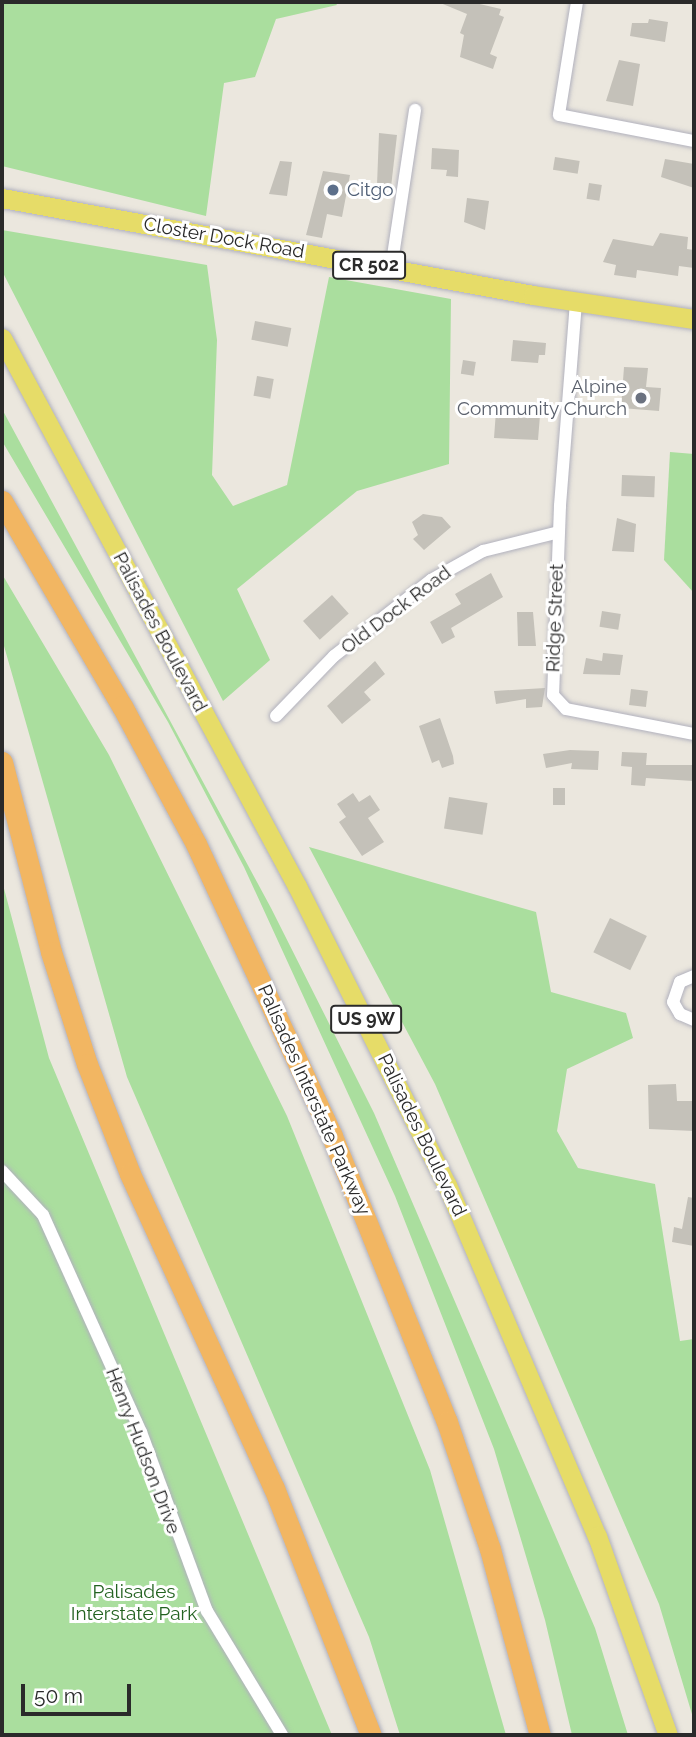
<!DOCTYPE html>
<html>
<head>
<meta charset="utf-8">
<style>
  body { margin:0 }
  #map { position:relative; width:696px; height:1737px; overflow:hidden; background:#ebe7de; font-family:Raleway,sans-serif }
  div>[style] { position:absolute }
  .green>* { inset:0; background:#aade9e }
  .building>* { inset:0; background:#c4c1b9; transform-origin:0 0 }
  .roads { filter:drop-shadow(0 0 2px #b1b1bd) drop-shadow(0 0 2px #b1b1bd) }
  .street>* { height:12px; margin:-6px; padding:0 6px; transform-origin:6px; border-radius:6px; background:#fff }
  .primary>* { height:19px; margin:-9.5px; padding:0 9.5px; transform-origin:9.5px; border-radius:9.5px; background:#e6dc68 }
  .highway>* { height:21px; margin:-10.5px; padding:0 10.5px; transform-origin:10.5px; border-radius:10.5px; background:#f2b662 }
  .dots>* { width:19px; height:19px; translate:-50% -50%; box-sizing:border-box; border:4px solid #fff; border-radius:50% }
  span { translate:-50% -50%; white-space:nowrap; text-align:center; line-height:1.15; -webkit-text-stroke:6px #fff; paint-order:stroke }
  .shield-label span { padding:2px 5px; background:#fff; border:2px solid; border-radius:5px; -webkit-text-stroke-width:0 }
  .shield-label { font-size:18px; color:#2a2a2a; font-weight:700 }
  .service-label { font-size:19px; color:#4e5e75 }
  .left { translate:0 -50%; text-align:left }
  .street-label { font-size:19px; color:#2a2a2a }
  .worship-label { font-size:19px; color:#5b616d }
  .right { translate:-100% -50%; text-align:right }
  .park-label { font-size:19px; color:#236220 }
  .frame { position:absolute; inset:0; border:4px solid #2a2a2a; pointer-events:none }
  .scale { position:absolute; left:21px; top:1684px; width:110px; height:32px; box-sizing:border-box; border:4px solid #2a2a2a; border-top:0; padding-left:9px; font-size:21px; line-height:24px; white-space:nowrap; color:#2a2a2a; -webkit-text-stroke:5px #fff; paint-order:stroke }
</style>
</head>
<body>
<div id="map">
  <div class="green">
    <div style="clip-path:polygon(2px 2px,335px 2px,337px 5px,276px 19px,255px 77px,224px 83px,206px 216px,2px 166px)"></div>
    <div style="clip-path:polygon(2px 230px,207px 265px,217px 340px,212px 475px,233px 506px,287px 485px,329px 277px,451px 299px,449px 464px,357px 491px,237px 589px,270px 660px,223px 701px,2px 271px)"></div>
    <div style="clip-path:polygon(2px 409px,271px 908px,374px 1113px,595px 1628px,628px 1735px,572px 1735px,545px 1620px,494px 1449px,395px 1196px,244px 867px,168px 722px,2px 441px)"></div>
    <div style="clip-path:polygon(670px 452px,694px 454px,694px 593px,664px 560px)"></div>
    <div style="clip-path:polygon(2px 574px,109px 755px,287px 1116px,430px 1470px,506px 1735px,400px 1735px,369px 1637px,127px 1077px,2px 639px)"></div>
    <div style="clip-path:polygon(309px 847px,536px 912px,551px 992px,626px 1013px,633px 1038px,567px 1069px,557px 1131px,578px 1168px,655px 1184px,680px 1341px,694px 1339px,694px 1721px,659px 1604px,435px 1084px)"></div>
    <div style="clip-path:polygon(2px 881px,49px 1058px,332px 1735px,2px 1735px)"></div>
  </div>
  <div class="building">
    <div style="clip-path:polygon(438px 2px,471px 2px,501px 9px,499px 15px,504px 17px,490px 54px,497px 57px,493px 69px,460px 57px,464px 35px,460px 33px,467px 14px)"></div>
    <div style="clip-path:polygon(649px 19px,668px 22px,665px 42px,630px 36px,632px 23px,648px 23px)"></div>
    <div style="clip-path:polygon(619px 60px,640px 64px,633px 106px,606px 101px)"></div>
    <div style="clip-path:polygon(379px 133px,397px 135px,391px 187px,377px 185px)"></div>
    <div style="clip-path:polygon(432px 148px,459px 150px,458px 177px,446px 176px,447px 170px,431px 169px)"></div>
    <div style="left:555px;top:157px;width:25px;height:13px;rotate:9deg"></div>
    <div style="clip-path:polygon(665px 159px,694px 164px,694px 188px,661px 177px)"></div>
    <div style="clip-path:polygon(280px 161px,292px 162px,287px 196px,269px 194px)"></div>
    <div style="clip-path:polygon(323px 171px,350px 175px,342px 217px,327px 214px,322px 238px,306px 235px)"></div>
    <div style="left:589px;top:183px;width:13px;height:16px;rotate:9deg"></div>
    <div style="clip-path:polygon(467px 198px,489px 201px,485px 230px,464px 222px)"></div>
    <div style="clip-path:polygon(660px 233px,688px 237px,687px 249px,694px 250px,694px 268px,679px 266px,678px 276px,637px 270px,636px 278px,614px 275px,616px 265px,603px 262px,613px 239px,653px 246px)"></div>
    <div style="left:255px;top:321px;width:37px;height:19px;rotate:11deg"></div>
    <div style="clip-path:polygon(513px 340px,546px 343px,545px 355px,539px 355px,538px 363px,511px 361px)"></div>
    <div style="left:463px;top:360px;width:13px;height:14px;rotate:9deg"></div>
    <div style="clip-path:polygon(624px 367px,648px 368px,646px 387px,661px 388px,659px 411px,621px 408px)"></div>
    <div style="left:257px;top:376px;width:17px;height:20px;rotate:10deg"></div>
    <div style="clip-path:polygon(524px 402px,541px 403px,538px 440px,494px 438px,496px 411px,524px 413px)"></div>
    <div style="left:622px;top:475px;width:33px;height:21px;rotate:2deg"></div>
    <div style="clip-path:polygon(423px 514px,442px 517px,451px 527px,424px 550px,413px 539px,418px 535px,412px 522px)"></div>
    <div style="clip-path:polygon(617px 518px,636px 524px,634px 552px,612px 551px)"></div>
    <div style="clip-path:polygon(491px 573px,503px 597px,451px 628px,455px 637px,442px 644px,430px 622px,461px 604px,455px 594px)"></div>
    <div style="left:332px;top:595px;width:25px;height:39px;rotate:48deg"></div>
    <div style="left:602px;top:611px;width:19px;height:16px;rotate:9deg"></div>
    <div style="clip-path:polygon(517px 612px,533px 612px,536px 646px,518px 646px)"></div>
    <div style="clip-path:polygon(603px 653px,623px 655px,620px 675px,583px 674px,586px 658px,602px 661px)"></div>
    <div style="clip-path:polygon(375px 661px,385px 674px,364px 692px,371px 700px,342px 724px,327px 706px)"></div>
    <div style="clip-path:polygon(545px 688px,542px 707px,526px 708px,526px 699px,496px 704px,494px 691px)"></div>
    <div style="left:631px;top:689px;width:17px;height:16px;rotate:7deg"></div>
    <div style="clip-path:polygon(440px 718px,453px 756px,454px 764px,442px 768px,439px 760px,432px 763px,419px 726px)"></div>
    <div style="clip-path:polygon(570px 750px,599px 751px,598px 770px,571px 769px,572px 763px,546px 768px,543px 754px)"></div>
    <div style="clip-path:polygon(622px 752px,647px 753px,646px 765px,694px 765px,693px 781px,646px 778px,645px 786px,631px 785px,632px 767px,621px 766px)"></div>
    <div style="left:553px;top:788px;width:12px;height:17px"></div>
    <div style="clip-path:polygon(353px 793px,359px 802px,370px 795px,380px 810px,368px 818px,384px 842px,362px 856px,339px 822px,346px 817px,337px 804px)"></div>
    <div style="left:449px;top:797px;width:39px;height:32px;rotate:9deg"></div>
    <div style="left:610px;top:918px;width:41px;height:38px;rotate:26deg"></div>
    <div style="clip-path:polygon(676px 1084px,677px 1101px,694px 1101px,694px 1131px,649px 1129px,648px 1085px)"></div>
    <div style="clip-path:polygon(688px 1197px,694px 1198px,694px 1246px,672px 1242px,674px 1227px,682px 1229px)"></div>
  </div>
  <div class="roads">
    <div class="street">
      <div style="left:577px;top:2px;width:114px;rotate:99.1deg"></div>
      <div style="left:559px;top:115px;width:137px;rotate:10.9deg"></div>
      <div style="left:391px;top:269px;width:161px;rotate:-81.4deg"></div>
      <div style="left:576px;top:302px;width:205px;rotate:94.5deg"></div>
      <div style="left:560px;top:506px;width:189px;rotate:92.1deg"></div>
      <div style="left:553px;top:695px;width:19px;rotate:47deg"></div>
      <div style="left:566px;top:709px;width:130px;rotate:11.1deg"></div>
      <div style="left:276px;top:716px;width:83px;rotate:-46deg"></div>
      <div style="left:334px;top:656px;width:123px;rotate:-38.1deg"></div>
      <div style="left:431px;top:580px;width:60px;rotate:-29.1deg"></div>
      <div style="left:483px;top:551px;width:78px;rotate:-14deg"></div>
      <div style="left:694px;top:976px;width:15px;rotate:157deg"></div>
      <div style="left:680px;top:982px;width:21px;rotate:109deg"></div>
      <div style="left:673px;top:1002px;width:14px;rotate:60deg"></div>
      <div style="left:680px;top:1014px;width:15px;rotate:23deg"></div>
      <div style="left:2px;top:1171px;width:60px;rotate:47deg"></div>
      <div style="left:43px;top:1215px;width:238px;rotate:65.7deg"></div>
      <div style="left:141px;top:1432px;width:191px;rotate:69.8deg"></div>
      <div style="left:207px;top:1611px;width:145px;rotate:58.8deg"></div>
    </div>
    <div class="primary">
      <div style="left:2px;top:198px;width:540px;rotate:10.35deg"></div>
      <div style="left:533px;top:295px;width:163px;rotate:8.5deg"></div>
      <div style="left:2px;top:338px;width:622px;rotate:61.71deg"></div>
      <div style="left:297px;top:886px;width:335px;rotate:63.4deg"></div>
      <div style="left:447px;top:1185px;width:382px;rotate:66.9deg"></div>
      <div style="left:597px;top:1536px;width:211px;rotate:70.4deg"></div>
    </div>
    <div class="highway">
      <div style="left:2px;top:501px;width:238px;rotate:59.7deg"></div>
      <div style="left:122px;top:706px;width:157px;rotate:61.8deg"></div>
      <div style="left:196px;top:844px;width:322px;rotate:65deg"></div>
      <div style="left:332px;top:1136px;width:308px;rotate:68.1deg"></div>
      <div style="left:447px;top:1422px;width:134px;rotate:71.3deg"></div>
      <div style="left:490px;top:1549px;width:193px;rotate:75deg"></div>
      <div style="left:2px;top:762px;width:196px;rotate:75.5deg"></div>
      <div style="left:51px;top:952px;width:118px;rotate:72.2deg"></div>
      <div style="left:87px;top:1064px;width:118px;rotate:68.6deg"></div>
      <div style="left:130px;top:1174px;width:345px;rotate:65.4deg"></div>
      <div style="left:274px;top:1488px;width:265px;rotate:68.6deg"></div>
    </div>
  </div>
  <div class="dots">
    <div style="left:333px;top:190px;background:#5c6f8a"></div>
    <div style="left:641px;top:398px;background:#6b7280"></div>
  </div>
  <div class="shield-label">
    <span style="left:369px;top:265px">CR 502</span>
    <span style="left:366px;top:1019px">US 9W</span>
  </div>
  <div class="service-label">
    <span class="left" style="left:347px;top:190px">Citgo</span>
  </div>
  <div class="street-label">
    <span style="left:224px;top:238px;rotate:10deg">Closter Dock Road</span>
    <span style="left:396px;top:610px;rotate:-37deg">Old Dock Road</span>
    <span style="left:555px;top:618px;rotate:-88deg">Ridge Street</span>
    <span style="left:160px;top:632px;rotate:62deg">Palisades Boulevard</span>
    <span style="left:314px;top:1100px;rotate:66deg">Palisades Interstate Parkway</span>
    <span style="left:422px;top:1135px;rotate:64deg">Palisades Boulevard</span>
    <span style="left:143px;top:1451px;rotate:69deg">Henry Hudson Drive</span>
  </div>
  <div class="worship-label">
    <span class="right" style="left:627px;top:398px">Alpine<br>Community Church</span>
  </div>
  <div class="park-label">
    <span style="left:134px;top:1603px">Palisades<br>Interstate Park</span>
  </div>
  <div class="frame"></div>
  <div class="scale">50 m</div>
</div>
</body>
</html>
